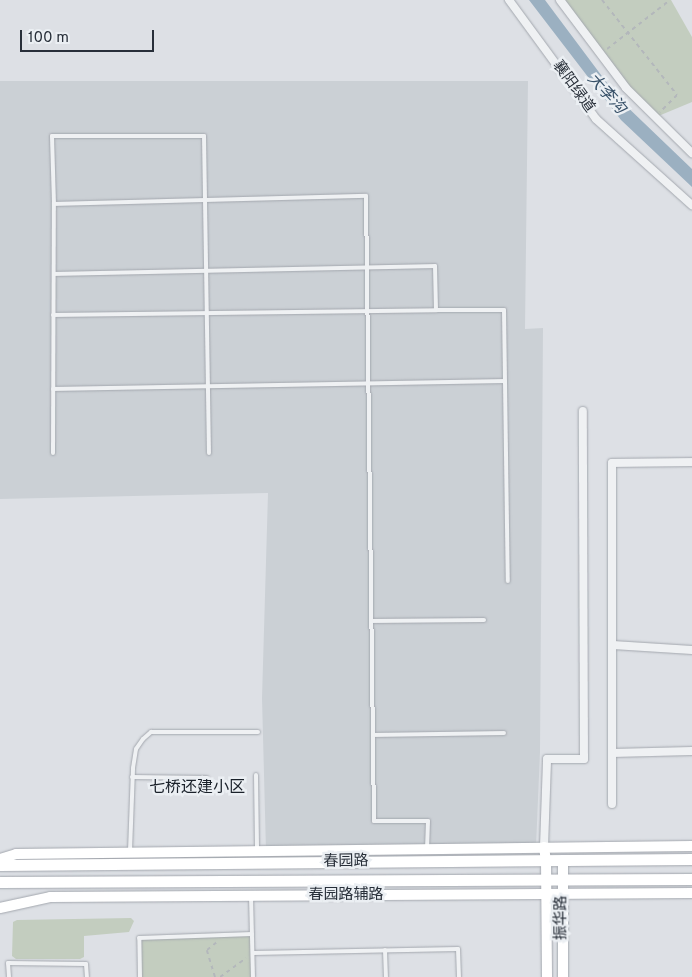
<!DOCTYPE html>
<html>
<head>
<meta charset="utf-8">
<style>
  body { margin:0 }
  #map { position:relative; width:692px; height:977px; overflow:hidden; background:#dde0e5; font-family:Overpass,"Noto Sans SC",sans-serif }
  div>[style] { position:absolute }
  .built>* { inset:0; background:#cbd0d5 }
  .green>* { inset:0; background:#c3cdbf; transform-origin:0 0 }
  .water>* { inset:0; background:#9bb0c1 }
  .path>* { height:2px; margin-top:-1px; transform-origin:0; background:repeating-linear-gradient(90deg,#b3b7bb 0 4px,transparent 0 8px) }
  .roads { filter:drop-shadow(0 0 1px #a3a7ae) drop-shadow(0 0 1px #a3a7ae) }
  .lane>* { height:4px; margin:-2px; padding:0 2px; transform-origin:2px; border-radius:2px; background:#eff1f3 }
  .street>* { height:8px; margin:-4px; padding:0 4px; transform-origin:4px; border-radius:4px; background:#eff1f3 }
  .secondary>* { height:10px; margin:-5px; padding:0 5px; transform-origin:5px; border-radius:5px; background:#fff }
  .primary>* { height:11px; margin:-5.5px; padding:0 5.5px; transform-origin:5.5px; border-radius:5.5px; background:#fff }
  span { translate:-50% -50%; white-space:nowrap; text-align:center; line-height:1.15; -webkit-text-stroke:5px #ebeff3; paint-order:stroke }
  .street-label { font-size:15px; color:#282f39 }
  .water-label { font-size:16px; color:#375068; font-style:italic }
  .neighbourhood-label { font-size:16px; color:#1a212a }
  .scale { position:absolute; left:20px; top:30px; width:134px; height:22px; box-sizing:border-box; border:2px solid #282f39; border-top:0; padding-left:6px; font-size:15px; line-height:18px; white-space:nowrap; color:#282f39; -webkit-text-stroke:4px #ebeff3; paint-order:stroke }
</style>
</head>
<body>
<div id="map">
  <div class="built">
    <div style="clip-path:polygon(0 81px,528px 81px,525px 329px,543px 328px,540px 752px,536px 847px,266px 851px,262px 698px,268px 493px,0 499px)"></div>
  </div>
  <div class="green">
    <div style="clip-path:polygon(558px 0,671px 0,692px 37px,692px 102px,656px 117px,626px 88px)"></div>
    <div style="clip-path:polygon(131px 918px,134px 921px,129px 932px,84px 936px,84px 957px,80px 959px,16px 959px,12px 956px,13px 922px,17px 920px)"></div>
    <div style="left:252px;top:934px;width:43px;height:113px;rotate:89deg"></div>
  </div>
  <div class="water">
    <div style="clip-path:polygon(529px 0,545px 0,619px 99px,692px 169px,692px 187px,621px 120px)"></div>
  </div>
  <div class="path">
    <div style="left:602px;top:0;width:121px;rotate:51.7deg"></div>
    <div style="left:677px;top:95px;width:24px;rotate:135deg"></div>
    <div style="left:607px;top:49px;width:80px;rotate:-37.9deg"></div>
    <div style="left:215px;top:977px;width:28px;rotate:-107deg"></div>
    <div style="left:207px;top:950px;width:14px;rotate:-39deg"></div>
    <div style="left:220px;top:977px;width:32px;rotate:-36deg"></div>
  </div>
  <div class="roads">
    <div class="lane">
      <div style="left:54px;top:204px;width:68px;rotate:-91.7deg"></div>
      <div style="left:52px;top:136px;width:152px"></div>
      <div style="left:204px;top:136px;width:317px;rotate:89.1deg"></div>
      <div style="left:54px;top:274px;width:381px;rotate:-1.2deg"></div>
      <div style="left:435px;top:266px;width:44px;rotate:88.7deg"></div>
      <div style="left:436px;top:310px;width:68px"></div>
      <div style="left:504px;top:310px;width:271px;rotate:89.2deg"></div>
      <div style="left:53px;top:315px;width:383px;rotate:-0.7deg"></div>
      <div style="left:53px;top:389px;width:451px;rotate:-1deg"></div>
      <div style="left:53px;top:453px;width:249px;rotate:-89.8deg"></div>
      <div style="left:54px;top:204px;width:312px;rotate:-1.5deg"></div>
      <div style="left:366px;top:196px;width:625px;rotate:89.27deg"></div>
      <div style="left:374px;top:821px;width:54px"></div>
      <div style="left:428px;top:821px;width:28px;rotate:92deg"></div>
      <div style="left:371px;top:621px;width:113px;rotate:-0.5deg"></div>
      <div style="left:373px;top:735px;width:131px;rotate:-0.9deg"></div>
      <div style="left:256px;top:775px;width:74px;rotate:89.2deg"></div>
      <div style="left:132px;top:777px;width:75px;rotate:0.8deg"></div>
      <div style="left:130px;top:851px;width:83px;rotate:-87.9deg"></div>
      <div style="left:133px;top:768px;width:19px;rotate:-81deg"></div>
      <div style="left:136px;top:749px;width:12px;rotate:-55deg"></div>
      <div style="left:143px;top:739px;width:11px;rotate:-41deg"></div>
      <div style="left:151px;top:732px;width:107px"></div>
      <div style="left:251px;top:896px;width:81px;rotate:88.6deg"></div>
      <div style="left:385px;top:950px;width:27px;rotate:88deg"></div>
      <div style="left:253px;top:953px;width:205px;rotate:-1.1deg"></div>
      <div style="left:458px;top:949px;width:28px;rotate:88deg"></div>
      <div style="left:9px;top:977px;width:14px;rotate:-94deg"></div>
      <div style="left:8px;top:963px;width:78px;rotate:0.7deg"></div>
      <div style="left:86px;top:964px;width:13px;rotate:86deg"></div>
      <div style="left:140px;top:977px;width:39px;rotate:-91deg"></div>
      <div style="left:139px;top:938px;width:113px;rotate:-2deg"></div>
    </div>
    <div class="street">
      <div style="left:509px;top:0;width:147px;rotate:53.8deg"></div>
      <div style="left:596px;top:119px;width:129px;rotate:41.9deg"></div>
      <div style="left:560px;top:0;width:110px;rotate:53.1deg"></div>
      <div style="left:626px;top:88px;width:93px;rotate:44.6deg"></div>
      <div style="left:613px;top:645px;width:79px;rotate:3.6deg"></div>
      <div style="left:612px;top:753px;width:80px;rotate:-1.4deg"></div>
      <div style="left:612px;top:804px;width:341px;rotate:-90deg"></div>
      <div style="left:612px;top:463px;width:80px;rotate:-0.7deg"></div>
      <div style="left:544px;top:847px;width:88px;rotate:-88deg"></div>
      <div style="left:547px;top:759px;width:37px"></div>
      <div style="left:584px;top:759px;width:348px;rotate:-90.2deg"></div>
    </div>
    <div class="secondary">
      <div style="left:544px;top:847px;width:14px;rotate:82deg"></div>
      <div style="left:546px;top:861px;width:116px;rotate:89.5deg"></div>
      <div style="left:0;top:859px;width:17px;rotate:-17deg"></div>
      <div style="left:16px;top:854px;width:676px;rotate:-0.68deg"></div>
      <div style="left:563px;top:860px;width:117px;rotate:90deg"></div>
      <div style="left:0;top:908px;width:51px;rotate:-12.4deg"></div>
      <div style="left:50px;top:897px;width:642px;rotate:-0.36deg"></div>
    </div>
    <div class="primary">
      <div style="left:0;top:865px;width:692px;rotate:-0.5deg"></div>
      <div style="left:0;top:882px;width:692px;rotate:-0.25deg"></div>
    </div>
  </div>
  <div class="street-label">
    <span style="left:573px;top:87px;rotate:54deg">襄阳绿道</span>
    <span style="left:346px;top:862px;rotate:-1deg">春园路</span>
    <span style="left:346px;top:896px">春园路辅路</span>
    <span style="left:562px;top:918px;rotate:-90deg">振华路</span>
  </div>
  <div class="water-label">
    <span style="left:606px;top:94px;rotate:48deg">大李沟</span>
  </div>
  <div class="neighbourhood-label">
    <span style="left:197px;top:788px">七桥还建小区</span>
  </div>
  <div class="scale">100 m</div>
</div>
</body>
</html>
